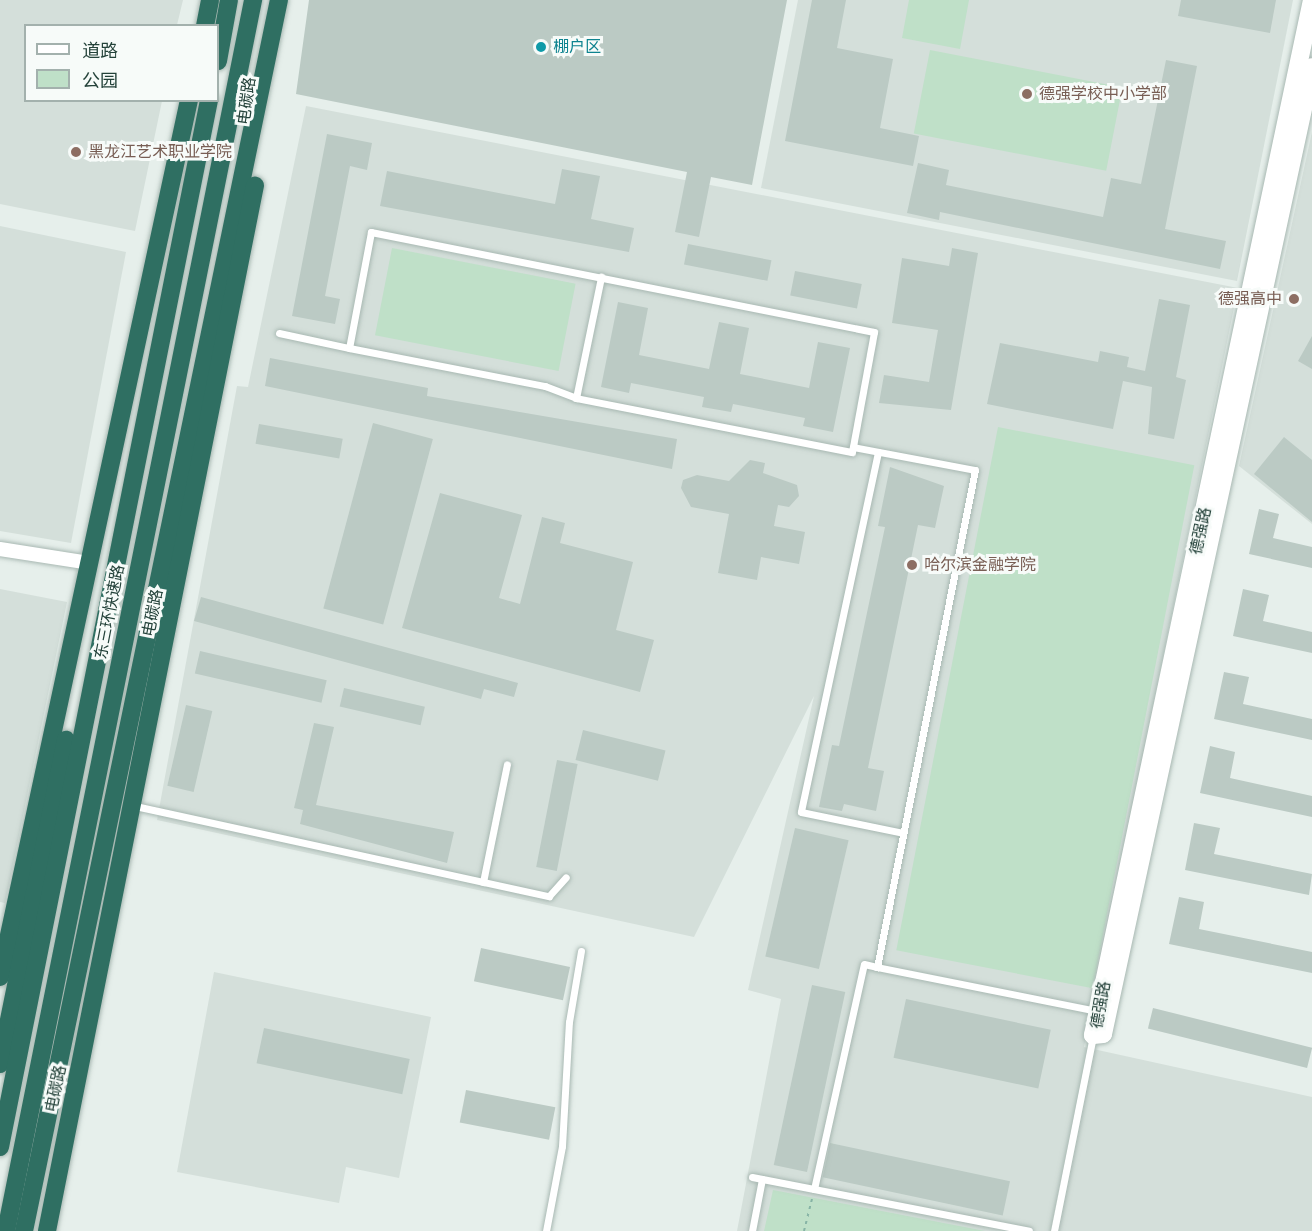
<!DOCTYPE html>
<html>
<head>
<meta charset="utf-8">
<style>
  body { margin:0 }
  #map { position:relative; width:1312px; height:1231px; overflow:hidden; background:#e6efeb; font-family:Raleway,"Noto Sans SC",sans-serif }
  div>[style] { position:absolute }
  .built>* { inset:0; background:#d4dfda }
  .green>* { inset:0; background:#bfe0c8; transform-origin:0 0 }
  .building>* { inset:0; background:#bbcac4; transform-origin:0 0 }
  .path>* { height:2px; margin-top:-1px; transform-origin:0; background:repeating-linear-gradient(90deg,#86b3a5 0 3px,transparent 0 7.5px) }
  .roads { filter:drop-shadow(0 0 2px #a8b8b2) drop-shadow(0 0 2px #a8b8b2) }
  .lane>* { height:7px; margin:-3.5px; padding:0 3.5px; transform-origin:3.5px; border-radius:3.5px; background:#fff }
  .street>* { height:14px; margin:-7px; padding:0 7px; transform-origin:7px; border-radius:7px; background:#fff }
  .secondary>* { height:18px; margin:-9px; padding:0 9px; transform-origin:9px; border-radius:9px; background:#fff }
  .highway>* { height:18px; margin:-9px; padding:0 9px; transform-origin:9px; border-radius:9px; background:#2f6f62 }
  .dots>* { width:16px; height:16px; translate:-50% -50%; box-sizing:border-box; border:3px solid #f7fbf9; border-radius:50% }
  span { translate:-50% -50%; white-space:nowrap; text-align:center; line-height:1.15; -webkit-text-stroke:6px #f7fbf9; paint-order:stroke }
  .culture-label { font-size:16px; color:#0d838f }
  .left { translate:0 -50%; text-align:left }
  .education-label { font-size:16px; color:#785e54 }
  .right { translate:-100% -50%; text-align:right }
  .street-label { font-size:16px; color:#24423a }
  .legend { position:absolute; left:24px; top:24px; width:195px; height:78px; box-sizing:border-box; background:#f7fbf9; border:2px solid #a3b1ad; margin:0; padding:8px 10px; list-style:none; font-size:18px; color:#24423a }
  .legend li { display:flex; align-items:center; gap:12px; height:30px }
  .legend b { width:30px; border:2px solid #a3b1ad }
</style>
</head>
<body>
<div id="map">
  <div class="built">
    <div style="clip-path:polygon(0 0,183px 0,177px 25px,26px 26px,26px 100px,162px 101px,135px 231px,0 204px)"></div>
    <div style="clip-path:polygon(798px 0,1293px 0,1237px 281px,761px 188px)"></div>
    <div style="clip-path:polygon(306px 106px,1238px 288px,1084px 1047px,1312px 1097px,1312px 1231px,737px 1231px,781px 999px,748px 990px,814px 696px,694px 937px,157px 820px,237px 386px,248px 387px)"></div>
    <div style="clip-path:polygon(1312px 132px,1312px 524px,1239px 466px)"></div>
    <div style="clip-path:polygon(0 226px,126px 252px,71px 543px,0 531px)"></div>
    <div style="clip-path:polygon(0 589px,67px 602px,5px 903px,0 902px)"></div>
    <div style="clip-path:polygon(214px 972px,431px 1017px,399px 1178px,346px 1167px,339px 1203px,177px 1172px)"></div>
  </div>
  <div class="green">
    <div style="clip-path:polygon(909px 0,969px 0,960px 49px,902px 38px)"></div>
    <div style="left:930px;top:50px;width:196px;height:85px;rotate:11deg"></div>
    <div style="left:392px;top:248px;width:187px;height:89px;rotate:11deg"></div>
    <div style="left:998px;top:427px;width:200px;height:533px;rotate:11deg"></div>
    <div style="clip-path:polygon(773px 1190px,985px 1231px,764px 1231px)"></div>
  </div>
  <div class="building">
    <div style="clip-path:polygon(309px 0,787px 0,752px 185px,711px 177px,699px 237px,675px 232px,687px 172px,296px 94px)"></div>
    <div style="clip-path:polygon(812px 0,846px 0,837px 48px,893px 59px,880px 128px,919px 136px,913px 166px,785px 141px)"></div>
    <div style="clip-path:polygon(1181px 0,1276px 0,1270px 33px,1178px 16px)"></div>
    <div style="clip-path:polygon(1166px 60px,1197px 66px,1165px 229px,1226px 241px,1220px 269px,940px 212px,939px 220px,907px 213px,918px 163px,949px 170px,946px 185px,1103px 217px,1111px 178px,1141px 184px)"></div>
    <div style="clip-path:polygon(327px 134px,372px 143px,367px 170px,350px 166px,325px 296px,340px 299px,335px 324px,292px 316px)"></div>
    <div style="clip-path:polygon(562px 169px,600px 176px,591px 219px,634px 228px,629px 252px,380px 206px,387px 171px,555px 204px)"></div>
    <div style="left:688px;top:244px;width:85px;height:21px;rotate:11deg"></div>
    <div style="clip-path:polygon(952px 248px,978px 253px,951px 410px,879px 403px,884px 375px,929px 382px,938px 330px,892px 323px,902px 258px,949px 266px)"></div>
    <div style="left:795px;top:271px;width:68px;height:25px;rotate:11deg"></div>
    <div style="clip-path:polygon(1159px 299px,1190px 305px,1176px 377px,1186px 380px,1174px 439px,1148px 434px,1152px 387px,1123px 381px,1113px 429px,987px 404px,1000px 343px,1098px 362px,1100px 351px,1129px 357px,1127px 367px,1145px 371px)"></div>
    <div style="clip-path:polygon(618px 302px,648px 308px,639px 355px,709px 369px,719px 322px,749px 328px,740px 374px,809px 388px,818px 342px,850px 348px,833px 432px,803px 426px,805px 418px,733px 404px,731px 412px,702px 407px,704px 397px,631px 383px,629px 393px,601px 387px)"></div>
    <div style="clip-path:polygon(1312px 336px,1312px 369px,1298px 361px)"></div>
    <div style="clip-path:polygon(270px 358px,428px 388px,427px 396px,677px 439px,672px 469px,265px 386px)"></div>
    <div style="left:373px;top:423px;width:62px;height:192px;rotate:15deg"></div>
    <div style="left:259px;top:424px;width:85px;height:20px;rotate:10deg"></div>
    <div style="clip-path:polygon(1284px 437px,1312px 460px,1312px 522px,1254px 474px)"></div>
    <div style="clip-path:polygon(750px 460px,765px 463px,763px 473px,797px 485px,799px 496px,789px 507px,778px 505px,774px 526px,805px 532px,799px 564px,761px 557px,757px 580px,718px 573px,729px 514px,691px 507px,681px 488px,683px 480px,697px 475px,729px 481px)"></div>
    <div style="clip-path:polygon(890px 467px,944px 486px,935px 528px,918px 525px,868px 768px,884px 771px,876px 811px,844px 804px,842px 811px,819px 807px,832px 745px,839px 746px,885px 527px,878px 526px)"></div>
    <div style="clip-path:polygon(440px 493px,522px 515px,499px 598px,520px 604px,542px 517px,565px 523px,560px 543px,633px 562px,616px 630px,654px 640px,640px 692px,402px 628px)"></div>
    <div style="clip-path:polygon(1259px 509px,1279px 514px,1273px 538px,1312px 547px,1312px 568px,1249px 554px)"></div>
    <div style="clip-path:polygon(1243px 589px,1269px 595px,1263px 621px,1312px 632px,1312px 653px,1233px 636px)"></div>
    <div style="clip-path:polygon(201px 597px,518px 683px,514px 697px,484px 689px,481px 699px,194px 621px)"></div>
    <div style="left:200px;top:651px;width:130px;height:23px;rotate:13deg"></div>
    <div style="clip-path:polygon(1224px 672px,1249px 677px,1243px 704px,1312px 719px,1312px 740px,1214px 719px)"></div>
    <div style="left:344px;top:688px;width:83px;height:19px;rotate:13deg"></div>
    <div style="left:186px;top:705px;width:27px;height:83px;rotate:13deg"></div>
    <div style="clip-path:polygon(314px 723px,334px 727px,316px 805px,454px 832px,447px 863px,300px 824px,303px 810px,294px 808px)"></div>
    <div style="left:583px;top:730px;width:85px;height:31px;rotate:14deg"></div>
    <div style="clip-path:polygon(1210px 746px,1235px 752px,1230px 778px,1312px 796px,1312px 817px,1200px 793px)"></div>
    <div style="left:557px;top:760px;width:21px;height:109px;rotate:11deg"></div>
    <div style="clip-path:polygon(1194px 823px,1220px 828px,1214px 854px,1312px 874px,1309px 895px,1185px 870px)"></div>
    <div style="left:795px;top:828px;width:55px;height:132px;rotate:13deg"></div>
    <div style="clip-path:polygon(1179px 897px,1204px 902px,1199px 929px,1312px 952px,1312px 973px,1169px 944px)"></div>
    <div style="left:481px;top:948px;width:91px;height:34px;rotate:12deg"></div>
    <div style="left:812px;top:985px;width:34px;height:184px;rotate:12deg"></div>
    <div style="left:906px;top:999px;width:148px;height:60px;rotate:12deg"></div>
    <div style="left:1153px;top:1008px;width:164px;height:21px;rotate:14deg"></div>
    <div style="left:264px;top:1028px;width:149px;height:36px;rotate:12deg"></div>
    <div style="left:466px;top:1090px;width:91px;height:33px;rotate:11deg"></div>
    <div style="left:830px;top:1143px;width:184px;height:35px;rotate:12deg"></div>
  </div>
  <div class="path">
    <div style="left:804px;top:1231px;width:33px;rotate:-76deg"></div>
  </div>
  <div class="roads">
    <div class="lane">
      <div style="left:279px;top:333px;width:72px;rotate:12.1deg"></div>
      <div style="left:349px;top:348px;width:200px;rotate:11deg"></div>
      <div style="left:545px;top:386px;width:33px;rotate:21deg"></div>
      <div style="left:576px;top:398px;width:281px;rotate:11.1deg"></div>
      <div style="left:852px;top:452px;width:122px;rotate:-79.6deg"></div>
      <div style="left:874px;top:332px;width:513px;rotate:-168.76deg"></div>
      <div style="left:371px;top:232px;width:118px;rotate:100.7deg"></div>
      <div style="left:576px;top:398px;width:124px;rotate:-78.3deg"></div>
      <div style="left:853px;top:447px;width:124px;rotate:10.7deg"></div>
      <div style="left:975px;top:470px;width:507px;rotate:101.15deg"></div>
      <div style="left:877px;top:967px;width:224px;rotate:11.3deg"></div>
      <div style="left:878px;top:452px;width:368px;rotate:102.1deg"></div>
      <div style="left:801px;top:812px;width:104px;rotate:11.6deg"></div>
      <div style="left:135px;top:806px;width:424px;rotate:12.3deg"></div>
      <div style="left:549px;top:896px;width:25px;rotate:-48deg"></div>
      <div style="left:483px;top:882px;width:120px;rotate:-78.5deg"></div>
      <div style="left:752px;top:1177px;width:282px;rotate:11deg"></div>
      <div style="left:814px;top:1189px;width:230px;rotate:-77.5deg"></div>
      <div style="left:864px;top:964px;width:13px;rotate:13deg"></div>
      <div style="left:546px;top:1231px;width:86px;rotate:-79.3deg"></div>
      <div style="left:562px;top:1146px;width:124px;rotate:-86.8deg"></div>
      <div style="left:569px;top:1022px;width:72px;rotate:-80.4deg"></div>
      <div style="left:752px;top:1231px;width:53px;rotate:-79.1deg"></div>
      <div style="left:1054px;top:1231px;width:200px;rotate:-78.7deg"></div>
    </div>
    <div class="street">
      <div style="left:0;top:549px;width:90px;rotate:8.9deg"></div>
    </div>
    <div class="secondary">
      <div style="left:1312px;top:0;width:1058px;rotate:101.95deg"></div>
      <div style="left:1093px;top:1035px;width:10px;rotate:-6deg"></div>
      <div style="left:1103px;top:1034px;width:989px;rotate:-77.8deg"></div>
    </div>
    <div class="highway">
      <div style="left:205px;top:26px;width:26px;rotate:-79deg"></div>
      <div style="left:218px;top:61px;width:62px;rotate:-79.8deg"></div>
      <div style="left:0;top:977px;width:897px;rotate:-77.84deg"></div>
      <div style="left:0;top:1064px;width:331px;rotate:-78.5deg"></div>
      <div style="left:0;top:1147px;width:1068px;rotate:-78.71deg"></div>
      <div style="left:6px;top:1231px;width:1256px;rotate:-78.65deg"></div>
      <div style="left:24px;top:1231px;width:1257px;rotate:-78.3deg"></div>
      <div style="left:47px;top:1231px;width:1066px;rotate:-78.75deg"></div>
    </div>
  </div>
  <div class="dots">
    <div style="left:541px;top:47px;background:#0f9aa8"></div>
    <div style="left:1027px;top:94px;background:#8d6e63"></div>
    <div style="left:76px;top:152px;background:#8d6e63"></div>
    <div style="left:1294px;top:299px;background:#8d6e63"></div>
    <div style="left:912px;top:565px;background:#8d6e63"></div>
  </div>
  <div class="culture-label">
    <span class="left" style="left:553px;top:47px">棚户区</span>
  </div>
  <div class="education-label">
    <span class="left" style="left:1039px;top:94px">德强学校中小学部</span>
    <span class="left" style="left:88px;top:152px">黑龙江艺术职业学院</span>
    <span class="right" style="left:1282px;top:299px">德强高中</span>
    <span class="left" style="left:924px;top:565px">哈尔滨金融学院</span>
  </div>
  <div class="street-label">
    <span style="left:247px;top:101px;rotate:-82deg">电碳路</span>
    <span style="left:1201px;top:531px;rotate:-78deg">德强路</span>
    <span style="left:110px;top:612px;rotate:-79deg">东三环快速路</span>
    <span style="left:153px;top:613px;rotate:-79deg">电碳路</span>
    <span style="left:1101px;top:1005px;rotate:-80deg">德强路</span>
    <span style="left:56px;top:1089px;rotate:-78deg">电碳路</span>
  </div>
  <ul class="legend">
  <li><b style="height:8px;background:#fff"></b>道路</li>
  <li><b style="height:16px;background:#bfe0c8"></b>公园</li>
  </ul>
</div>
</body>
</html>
